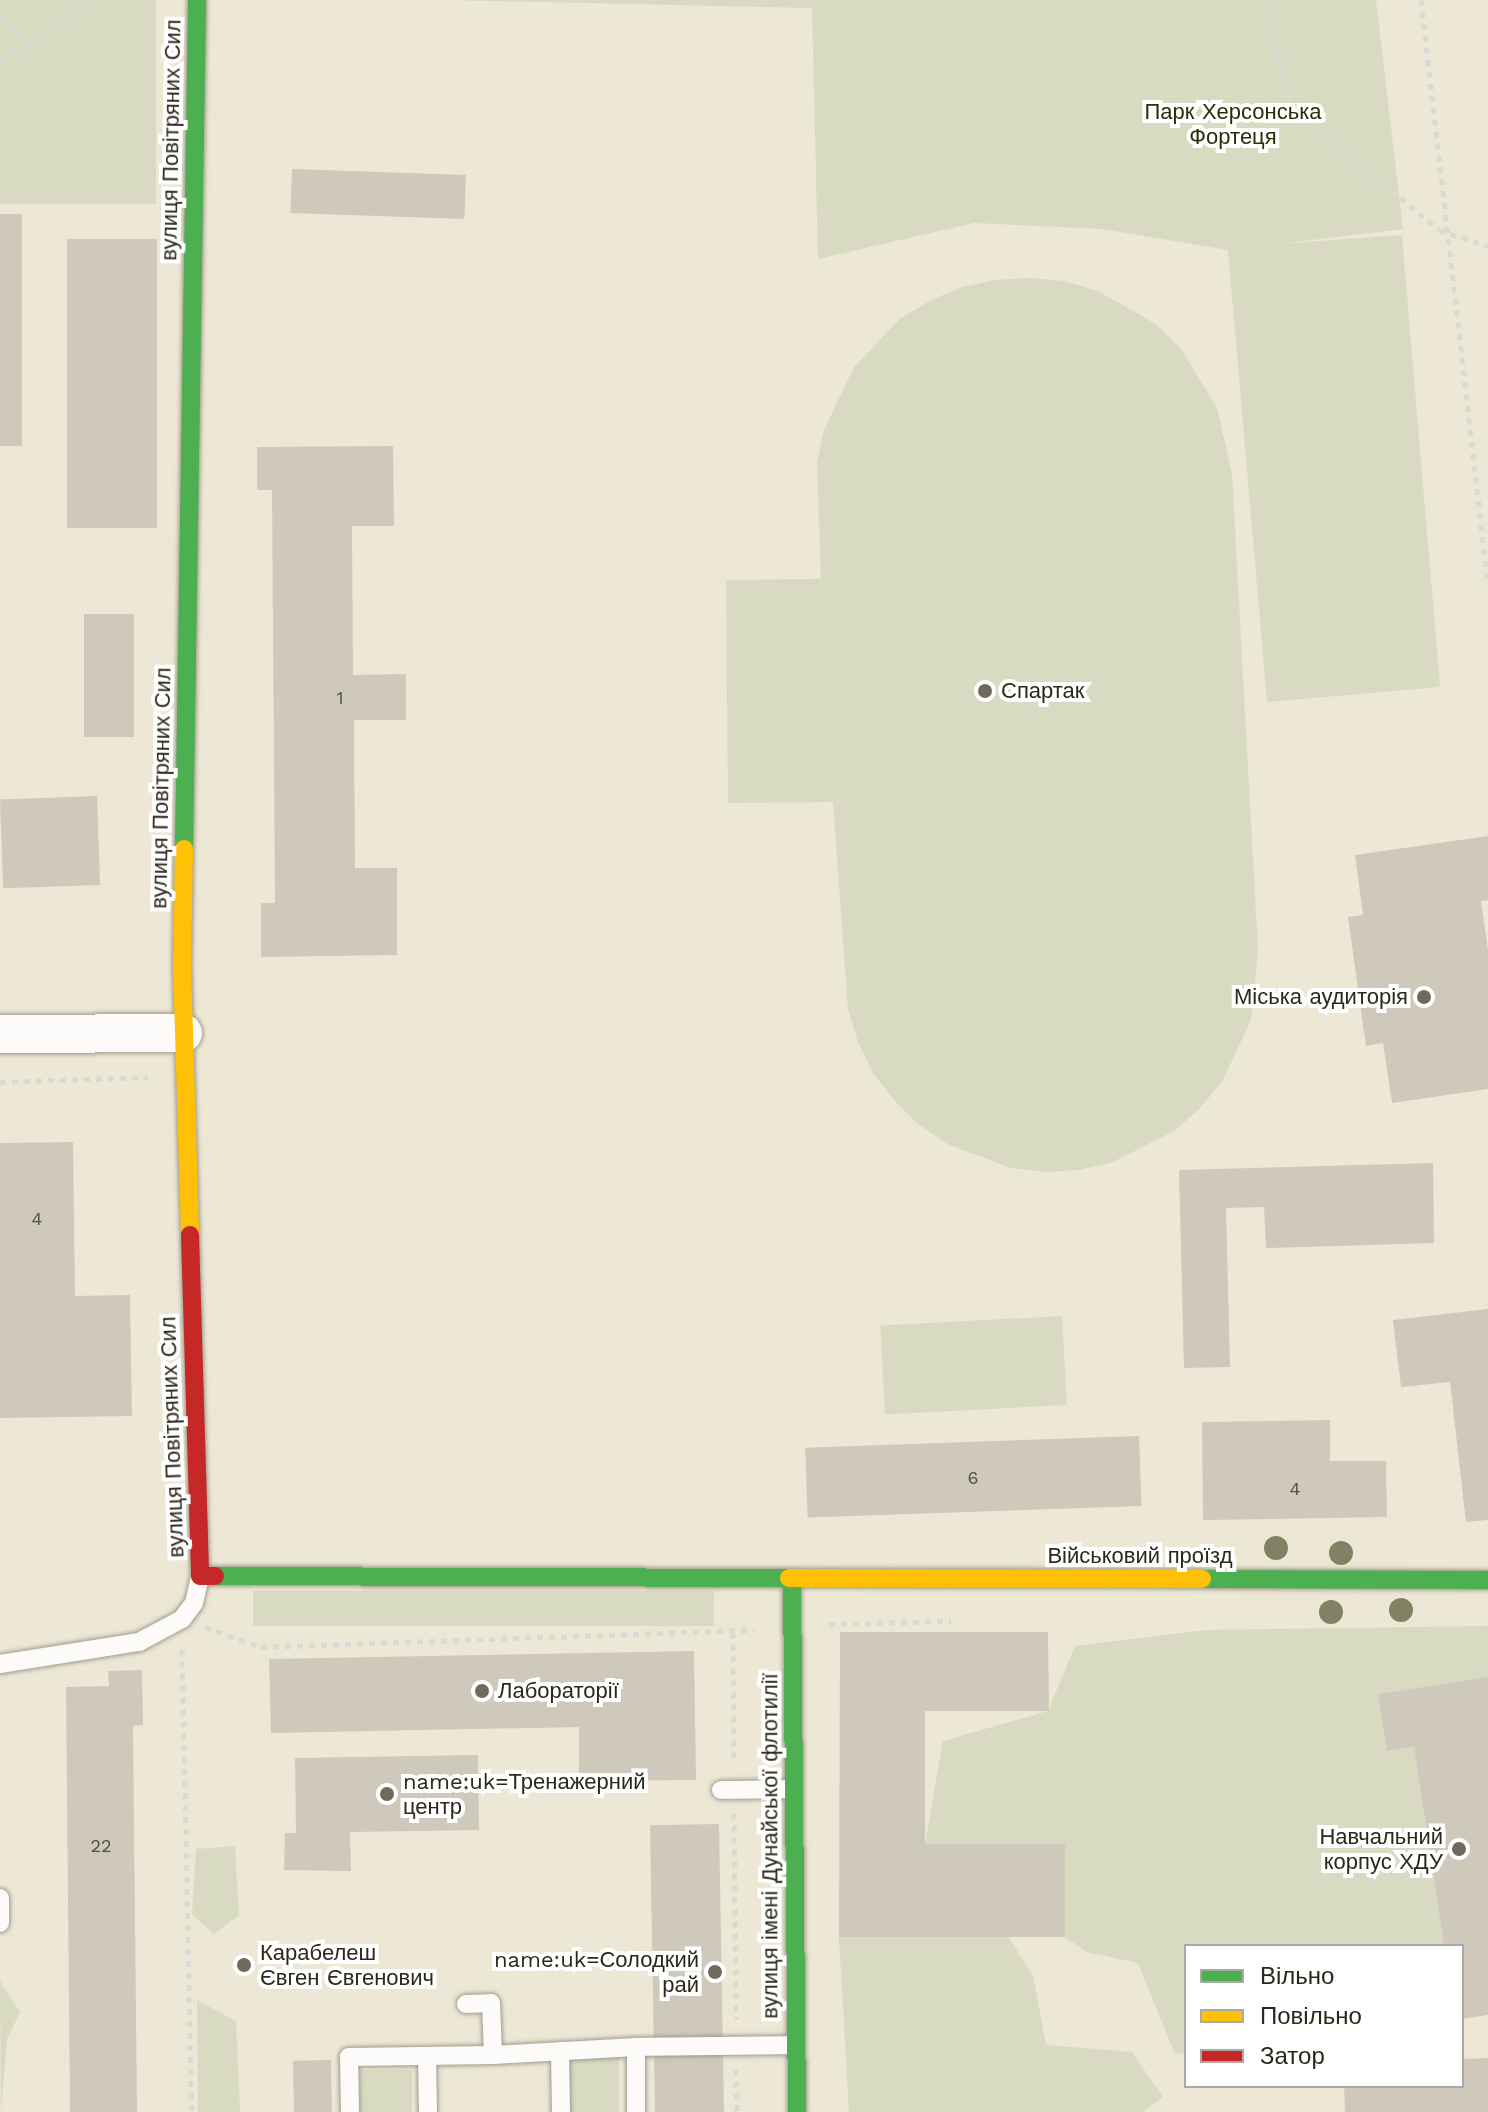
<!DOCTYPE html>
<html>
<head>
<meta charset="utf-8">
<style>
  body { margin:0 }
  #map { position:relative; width:1488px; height:2112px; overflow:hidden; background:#ede7d5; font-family:"Work Sans",sans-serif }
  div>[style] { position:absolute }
  .green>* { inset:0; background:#d8dac1; transform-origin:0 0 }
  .building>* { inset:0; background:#cec9bb; transform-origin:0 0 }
  .path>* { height:5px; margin-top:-2.5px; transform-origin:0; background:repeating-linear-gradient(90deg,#dbd9d4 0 6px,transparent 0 12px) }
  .roads { filter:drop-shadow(0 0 2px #a09c8e) drop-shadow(0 0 2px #a09c8e) }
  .lane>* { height:18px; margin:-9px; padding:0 9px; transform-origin:9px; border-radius:9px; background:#fcfbf9 }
  .street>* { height:38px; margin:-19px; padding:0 19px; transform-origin:19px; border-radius:19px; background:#fcfbf9 }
  .fast>* { height:18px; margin:-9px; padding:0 9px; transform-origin:9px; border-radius:9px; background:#4caf50 }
  .slow>* { height:18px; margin:-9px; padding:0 9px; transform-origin:9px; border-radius:9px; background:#ffc107 }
  .jam>* { height:18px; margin:-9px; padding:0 9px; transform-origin:9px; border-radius:9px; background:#c62828 }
  .trees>* { width:24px; height:24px; margin:-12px; border-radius:50%; background:#808263 }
  .dots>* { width:22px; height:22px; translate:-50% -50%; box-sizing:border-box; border:4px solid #fff; border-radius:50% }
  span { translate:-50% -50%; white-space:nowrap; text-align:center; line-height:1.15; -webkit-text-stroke:8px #fff; paint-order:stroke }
  .number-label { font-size:18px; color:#545042 }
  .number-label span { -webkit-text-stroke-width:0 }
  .park-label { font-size:22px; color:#263006 }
  .street-label { font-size:22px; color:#2b281a }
  .poi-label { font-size:22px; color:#2b281a }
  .left { translate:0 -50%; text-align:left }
  .right { translate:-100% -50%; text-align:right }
  .legend { position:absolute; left:1184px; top:1944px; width:280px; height:144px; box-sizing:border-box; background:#fff; border:2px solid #aaa9a3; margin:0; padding:10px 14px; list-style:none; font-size:24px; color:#2b281a }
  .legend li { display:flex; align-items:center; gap:16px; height:40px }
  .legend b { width:40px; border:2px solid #aaa9a3 }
</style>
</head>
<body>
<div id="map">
  <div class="green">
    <div style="left:0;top:0;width:156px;height:204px"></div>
    <div style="clip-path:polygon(447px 0,1376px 0,1403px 229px,1279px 244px,1402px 235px,1440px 687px,1267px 702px,1228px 250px,1102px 229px,974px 223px,818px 259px,812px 8px)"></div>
    <div style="clip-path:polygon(1030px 278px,1064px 281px,1098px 291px,1157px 325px,1181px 349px,1217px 408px,1232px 474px,1258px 951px,1251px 1020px,1222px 1082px,1199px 1109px,1174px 1131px,1113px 1162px,1079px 1170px,1045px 1172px,1011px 1168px,947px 1144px,918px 1124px,894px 1100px,873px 1073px,858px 1042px,848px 1009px,833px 802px,728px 803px,726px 580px,821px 579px,817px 463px,824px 430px,854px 367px,901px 318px,931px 300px,962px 287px,996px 280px)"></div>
    <div style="left:1062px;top:1316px;width:89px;height:182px;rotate:87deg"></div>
    <div style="left:714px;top:1591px;width:35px;height:461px;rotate:90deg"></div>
    <div style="clip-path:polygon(1488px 1626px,1488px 1677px,1379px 1694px,1387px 1751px,1414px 1747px,1444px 1946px,1186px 1946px,1186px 2053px,1175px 2054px,1138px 1963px,1087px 1952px,925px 1844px,943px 1741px,1048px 1711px,1075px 1646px,1206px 1630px)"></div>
    <div style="clip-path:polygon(235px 1846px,239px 1915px,214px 1934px,192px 1914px,196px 1849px)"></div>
    <div style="clip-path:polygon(1008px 1936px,1033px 1976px,1046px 2045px,1132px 2052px,1163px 2097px,1143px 2112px,849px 2112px,839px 1937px)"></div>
    <div style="clip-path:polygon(0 1981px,20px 2012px,7px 2040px,1px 2112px)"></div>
    <div style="clip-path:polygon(197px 2000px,236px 2021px,240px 2112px,198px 2112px)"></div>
    <div style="left:619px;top:2058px;width:54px;height:52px;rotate:90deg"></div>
    <div style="left:412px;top:2070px;width:42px;height:52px;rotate:90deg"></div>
  </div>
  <div class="building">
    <div style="left:292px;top:169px;width:174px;height:44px;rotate:2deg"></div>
    <div style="left:0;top:214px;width:22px;height:232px"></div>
    <div style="left:67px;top:239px;width:90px;height:289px"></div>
    <div style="clip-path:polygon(393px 446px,394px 526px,352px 526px,353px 675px,406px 674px,406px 720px,354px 720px,355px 868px,397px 868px,397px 955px,261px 957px,261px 903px,275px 903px,272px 490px,257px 490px,257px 447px)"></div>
    <div style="left:134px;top:614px;width:123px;height:50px;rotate:90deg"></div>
    <div style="left:97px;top:796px;width:89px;height:97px;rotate:88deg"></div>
    <div style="clip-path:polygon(1488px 836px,1488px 900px,1481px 901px,1488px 950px,1488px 1089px,1392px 1103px,1383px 1043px,1366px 1046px,1348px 917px,1363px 915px,1355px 855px)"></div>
    <div style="clip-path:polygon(73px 1142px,75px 1296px,130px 1295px,132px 1416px,0 1418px,0 1143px)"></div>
    <div style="clip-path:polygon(1433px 1163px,1434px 1243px,1266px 1248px,1264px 1207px,1226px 1208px,1230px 1367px,1184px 1368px,1179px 1170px)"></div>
    <div style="clip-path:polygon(1488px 1309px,1488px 1520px,1466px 1522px,1450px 1382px,1401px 1387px,1393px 1320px)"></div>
    <div style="clip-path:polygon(1330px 1420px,1330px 1461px,1386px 1461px,1387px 1517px,1203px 1520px,1202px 1422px)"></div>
    <div style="left:1139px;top:1436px;width:70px;height:334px;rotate:88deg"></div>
    <div style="clip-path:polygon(840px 1632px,1048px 1632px,1049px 1711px,925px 1711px,925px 1844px,1065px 1844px,1065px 1937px,839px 1937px)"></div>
    <div style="clip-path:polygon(694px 1651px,696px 1780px,579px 1781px,579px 1727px,271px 1733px,269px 1659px)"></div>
    <div style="clip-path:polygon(142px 1670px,143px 1725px,133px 1726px,137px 2112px,70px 2112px,66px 1687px,109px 1686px,108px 1671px)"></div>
    <div style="clip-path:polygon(1488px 1677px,1488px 2015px,1462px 2019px,1462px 1946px,1444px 1946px,1414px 1747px,1387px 1751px,1378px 1694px)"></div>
    <div style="clip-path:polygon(478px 1755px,479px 1830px,350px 1832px,351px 1871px,284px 1870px,285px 1833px,296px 1833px,295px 1758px)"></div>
    <div style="left:719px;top:1824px;width:288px;height:69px;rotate:89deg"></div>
    <div style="clip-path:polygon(1488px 2058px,1488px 2112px,1345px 2112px,1344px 2086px,1462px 2086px,1462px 2059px)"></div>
    <div style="left:331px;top:2060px;width:52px;height:38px;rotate:89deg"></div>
  </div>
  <div class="path">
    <div style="left:1267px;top:0;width:107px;rotate:77.6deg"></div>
    <div style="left:1290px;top:105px;width:194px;rotate:40deg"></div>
    <div style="left:1439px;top:230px;width:52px;rotate:18.1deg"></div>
    <div style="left:1421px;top:0;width:589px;rotate:83.47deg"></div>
    <div style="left:0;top:15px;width:40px;rotate:47deg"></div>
    <div style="left:0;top:62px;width:114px;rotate:-32.9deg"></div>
    <div style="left:0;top:1082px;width:148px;rotate:-1.9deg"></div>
    <div style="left:829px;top:1624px;width:122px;rotate:-1.4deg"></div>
    <div style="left:205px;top:1627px;width:59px;rotate:19.7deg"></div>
    <div style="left:261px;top:1647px;width:494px;rotate:-2deg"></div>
    <div style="left:733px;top:1632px;width:131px;rotate:89.6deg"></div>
    <div style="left:182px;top:1649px;width:463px;rotate:88.8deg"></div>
    <div style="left:734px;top:1813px;width:206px;rotate:89.4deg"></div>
    <div style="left:736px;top:2069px;width:43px;rotate:88.7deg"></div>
  </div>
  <div class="roads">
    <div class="lane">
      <div style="left:0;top:1664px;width:141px;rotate:-9deg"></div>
      <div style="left:139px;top:1642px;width:49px;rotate:-28.1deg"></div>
      <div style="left:182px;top:1619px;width:20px;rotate:-53deg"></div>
      <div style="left:194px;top:1603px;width:28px;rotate:-77deg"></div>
      <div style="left:721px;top:1790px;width:71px;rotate:-0.8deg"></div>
      <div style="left:0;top:1898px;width:25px;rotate:90deg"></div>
      <div style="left:466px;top:2004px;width:25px;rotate:-2deg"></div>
      <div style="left:491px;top:2003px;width:52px;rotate:87.8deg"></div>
      <div style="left:493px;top:2055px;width:143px;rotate:-3.2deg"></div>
      <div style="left:560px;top:2051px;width:61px;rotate:89.1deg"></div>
      <div style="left:427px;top:2056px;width:56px;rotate:89deg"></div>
      <div style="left:350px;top:2112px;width:55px;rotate:-91deg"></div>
      <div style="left:349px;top:2057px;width:144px;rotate:-0.8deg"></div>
      <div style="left:636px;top:2112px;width:65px;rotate:-90deg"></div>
      <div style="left:636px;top:2047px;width:159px;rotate:-0.7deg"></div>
    </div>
    <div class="street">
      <div style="left:0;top:1034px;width:183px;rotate:-0.3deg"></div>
    </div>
    <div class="fast">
      <div style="left:184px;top:849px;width:849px;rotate:-89.12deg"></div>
      <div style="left:215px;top:1576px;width:574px;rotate:0.2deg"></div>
      <div style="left:1202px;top:1579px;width:286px;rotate:0.2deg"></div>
      <div style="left:792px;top:1580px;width:532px;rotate:89.46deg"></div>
    </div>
    <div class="slow">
      <div style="left:184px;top:849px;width:116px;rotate:91deg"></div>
      <div style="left:182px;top:965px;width:270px;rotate:88.3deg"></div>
      <div style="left:789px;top:1578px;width:413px;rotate:0.1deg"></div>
    </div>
    <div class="jam">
      <div style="left:190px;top:1235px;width:341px;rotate:88.3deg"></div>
      <div style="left:200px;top:1576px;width:15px"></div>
    </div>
  </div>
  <div class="trees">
    <div style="left:1276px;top:1548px"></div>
    <div style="left:1341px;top:1553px"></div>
    <div style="left:1401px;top:1610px"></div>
    <div style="left:1331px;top:1612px"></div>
  </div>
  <div class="dots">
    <div style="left:985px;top:691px;background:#6f6b5b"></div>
    <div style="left:1424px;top:997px;background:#6f6b5b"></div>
    <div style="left:482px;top:1691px;background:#6f6b5b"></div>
    <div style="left:387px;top:1794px;background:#6f6b5b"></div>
    <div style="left:1459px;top:1849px;background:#6f6b5b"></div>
    <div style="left:244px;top:1965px;background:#6f6b5b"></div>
    <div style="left:715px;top:1972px;background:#6f6b5b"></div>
  </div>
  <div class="number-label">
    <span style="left:340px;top:698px">1</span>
    <span style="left:37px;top:1219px">4</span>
    <span style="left:973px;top:1478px">6</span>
    <span style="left:1295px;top:1489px">4</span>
    <span style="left:101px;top:1846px">22</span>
  </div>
  <div class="park-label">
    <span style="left:1233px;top:124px">Парк Херсонська<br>Фортеця</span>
  </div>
  <div class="street-label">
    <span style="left:171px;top:140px;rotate:-89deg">вулиця Повітряних Сил</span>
    <span style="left:161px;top:788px;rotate:-89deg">вулиця Повітряних Сил</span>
    <span style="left:172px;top:1437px;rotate:-92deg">вулиця Повітряних Сил</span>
    <span style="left:1140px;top:1556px">Військовий проїзд</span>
    <span style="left:770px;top:1846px;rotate:-90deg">вулиця імені Дунайської флотилії</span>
  </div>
  <div class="poi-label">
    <span class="left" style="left:1001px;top:691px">Спартак</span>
    <span class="right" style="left:1408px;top:997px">Міська аудиторія</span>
    <span class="left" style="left:498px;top:1691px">Лабораторії</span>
    <span class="left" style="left:403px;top:1794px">name:uk=Тренажерний<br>центр</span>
    <span class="right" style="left:1443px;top:1849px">Навчальний<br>корпус ХДУ</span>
    <span class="left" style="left:260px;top:1965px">Карабелеш<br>Євген Євгенович</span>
    <span class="right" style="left:699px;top:1972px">name:uk=Солодкий<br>рай</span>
  </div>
  <ul class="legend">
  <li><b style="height:10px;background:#4caf50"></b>Вільно</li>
  <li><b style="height:10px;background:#ffc107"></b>Повільно</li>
  <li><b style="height:10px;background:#c62828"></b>Затор</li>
  </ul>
</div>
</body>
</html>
